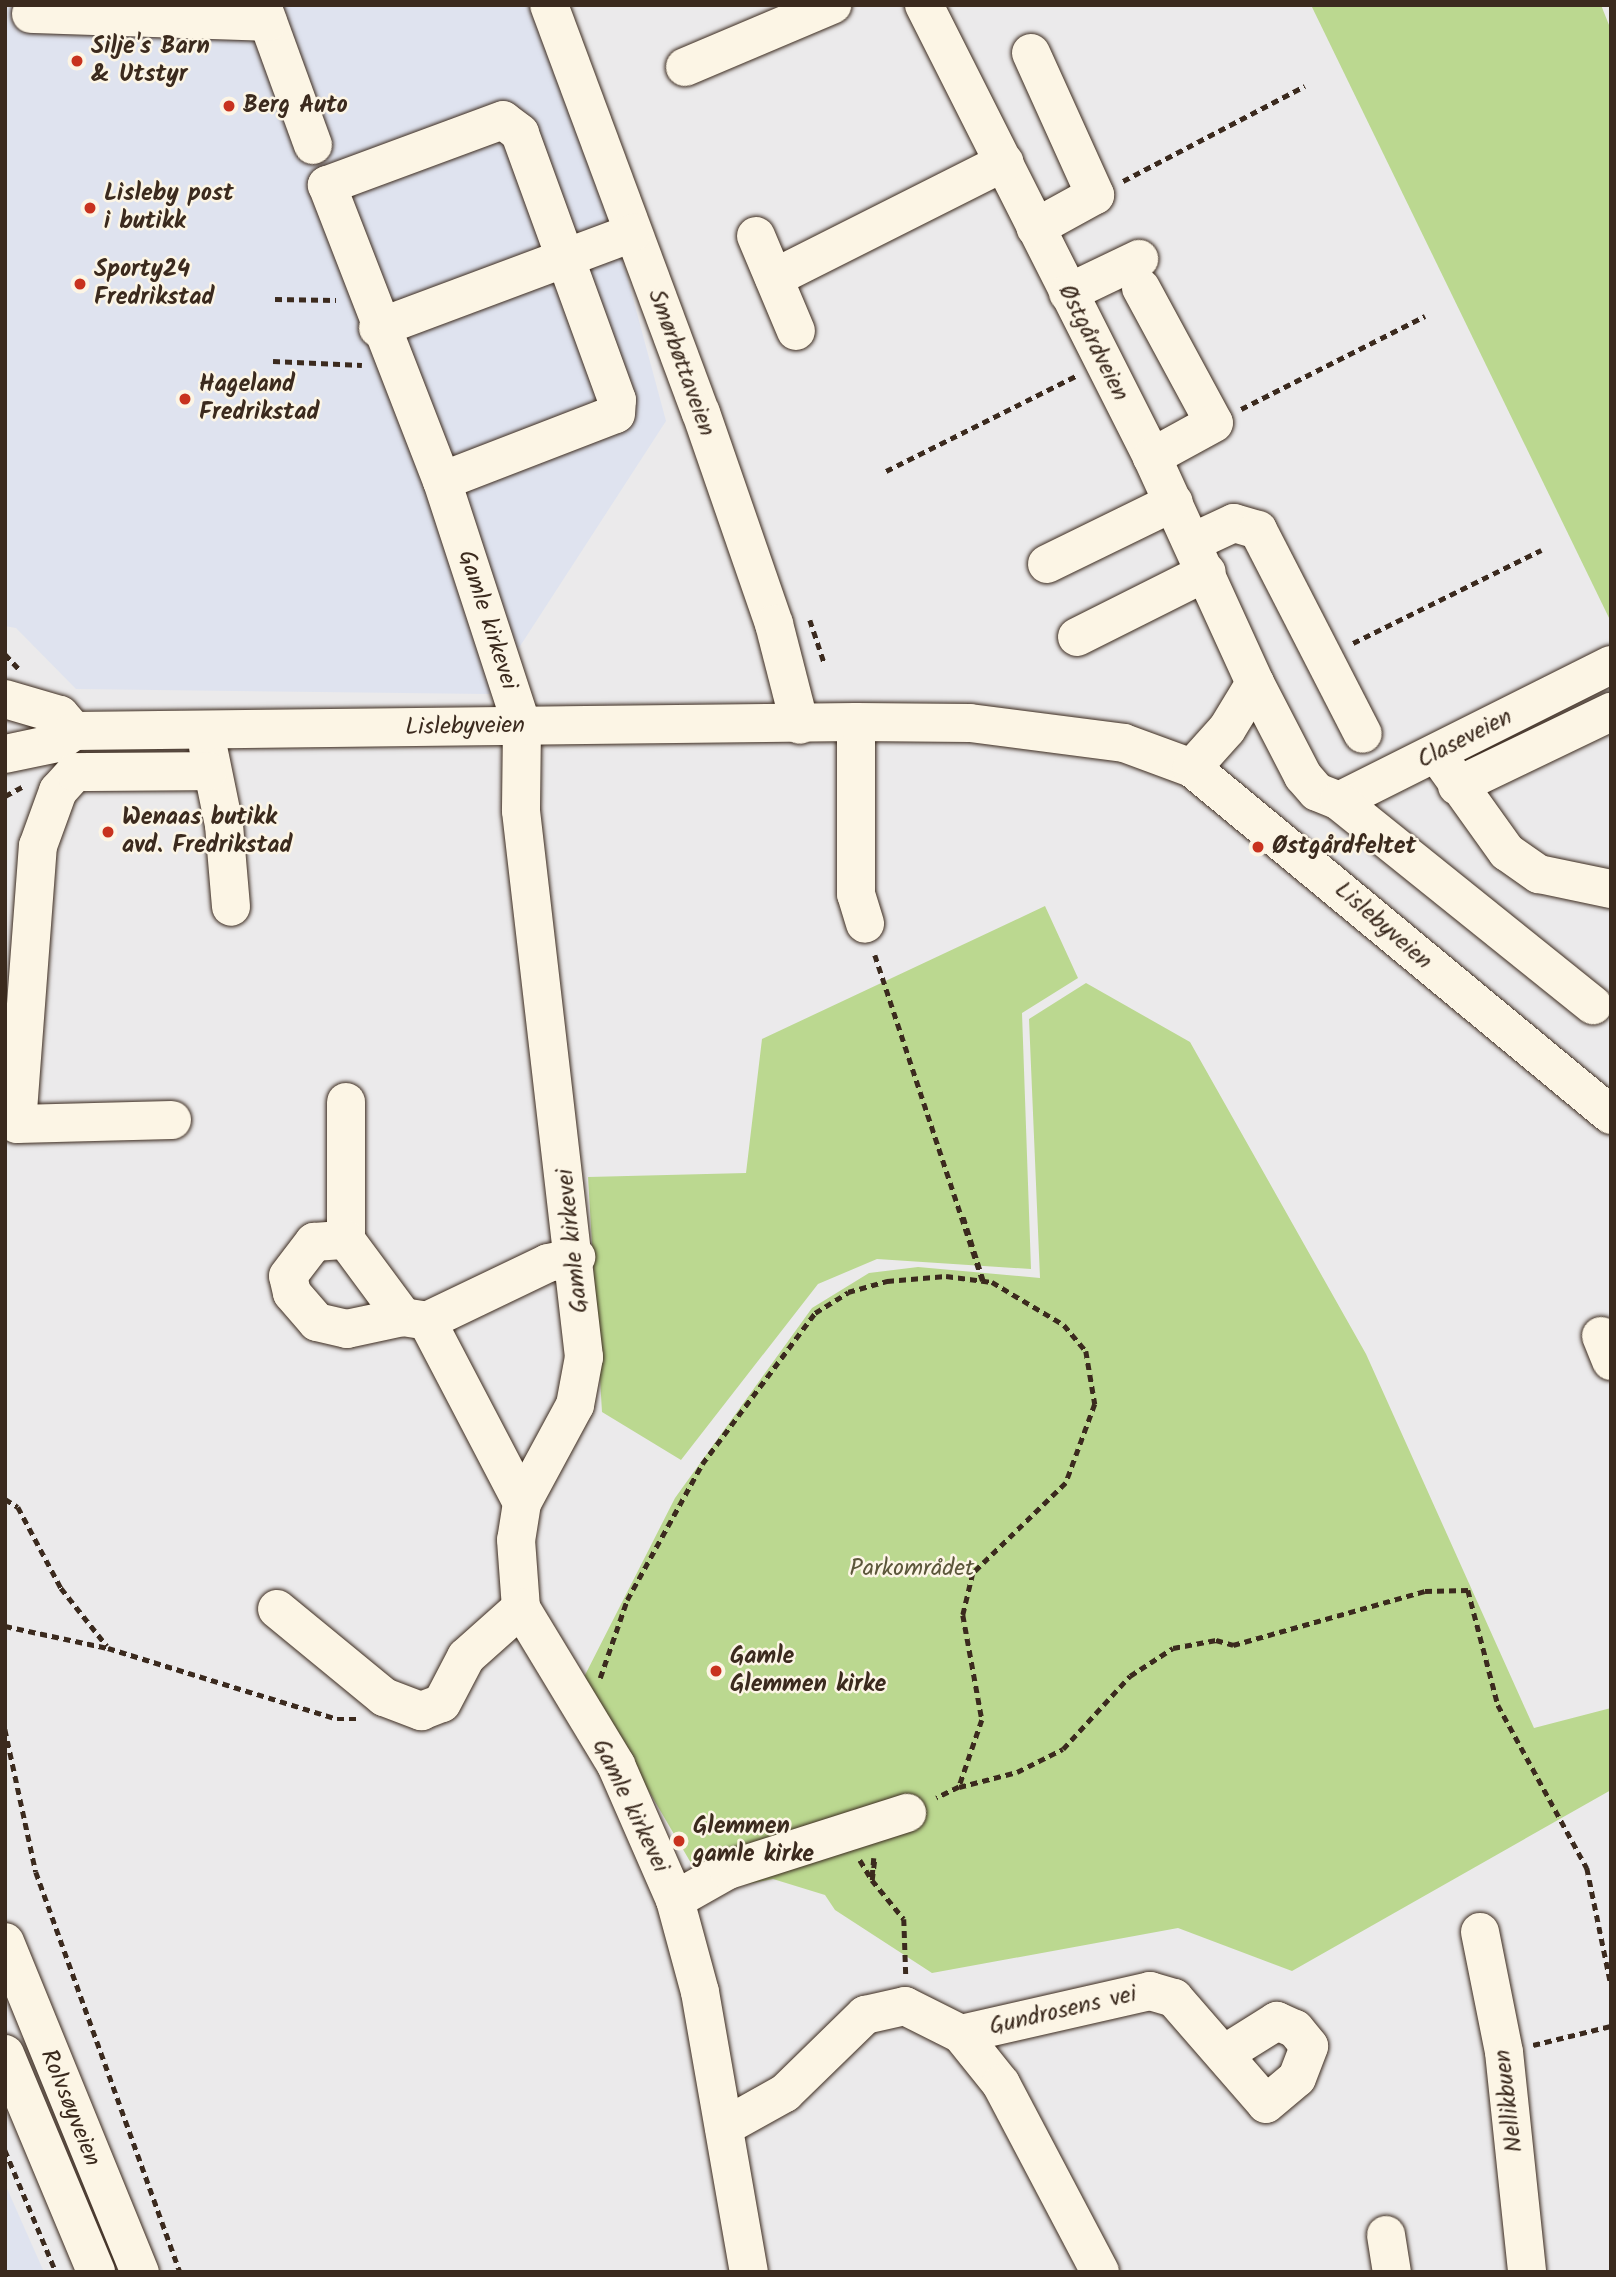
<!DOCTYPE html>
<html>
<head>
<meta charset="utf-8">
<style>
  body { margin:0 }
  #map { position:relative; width:1616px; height:2277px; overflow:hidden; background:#ebeaeb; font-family:Kalam,sans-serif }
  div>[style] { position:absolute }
  .built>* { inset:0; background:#dfe3ef }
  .green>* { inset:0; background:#bbd890 }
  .path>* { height:4.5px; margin-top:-2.25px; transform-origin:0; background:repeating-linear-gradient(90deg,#3b2a1e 0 7px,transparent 0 12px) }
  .roads { filter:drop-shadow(0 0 2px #3b2a1e) drop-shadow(0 0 2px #3b2a1e) }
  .minor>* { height:38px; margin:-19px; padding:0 19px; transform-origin:19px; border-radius:19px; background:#fcf5e5 }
  .major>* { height:38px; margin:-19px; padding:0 19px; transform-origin:19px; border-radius:19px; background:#fcf5e5 }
  .dots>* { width:19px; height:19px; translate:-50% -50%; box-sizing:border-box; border:4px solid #fcf5e5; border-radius:50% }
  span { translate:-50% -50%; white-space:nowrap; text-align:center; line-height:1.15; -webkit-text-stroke:5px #fcf5e5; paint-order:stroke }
  .poi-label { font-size:24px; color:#3b2a1e; font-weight:700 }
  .left { translate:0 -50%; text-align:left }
  .street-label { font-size:24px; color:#3b2a1e }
  .park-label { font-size:24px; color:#5b563a }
  .frame { position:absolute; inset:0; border:7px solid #3b2a1e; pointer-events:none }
</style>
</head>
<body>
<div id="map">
  <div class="built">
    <div style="clip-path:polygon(5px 5px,554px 5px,666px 421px,489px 694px,76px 689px,16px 628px,5px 626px)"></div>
    <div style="clip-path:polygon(5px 2184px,44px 2272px,5px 2272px)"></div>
  </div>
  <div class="green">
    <div style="clip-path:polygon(1311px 5px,1601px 5px,1611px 30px,1611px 622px)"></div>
    <div style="clip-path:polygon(1045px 906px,1078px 978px,1022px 1013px,1031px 1269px,877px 1259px,818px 1284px,681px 1460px,602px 1412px,588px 1177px,746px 1173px,762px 1039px)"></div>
    <div style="clip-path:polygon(1086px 983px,1190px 1042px,1366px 1354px,1534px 1728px,1611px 1708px,1611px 1790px,1292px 1971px,1178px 1928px,932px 1973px,835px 1910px,825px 1895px,773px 1879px,708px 1892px,583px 1679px,675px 1498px,812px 1308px,869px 1273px,918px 1267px,1040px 1278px,1029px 1019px)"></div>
  </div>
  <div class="path">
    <div style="left:1123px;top:181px;width:205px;rotate:-27.6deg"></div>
    <div style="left:275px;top:299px;width:61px;rotate:0.9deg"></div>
    <div style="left:273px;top:361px;width:89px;rotate:2.6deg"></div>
    <div style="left:1241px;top:409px;width:206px;rotate:-26.8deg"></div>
    <div style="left:886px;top:471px;width:212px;rotate:-26.6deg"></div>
    <div style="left:810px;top:620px;width:44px;rotate:71.6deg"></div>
    <div style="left:1353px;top:643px;width:210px;rotate:-26.3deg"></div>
    <div style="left:5px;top:654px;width:21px;rotate:47deg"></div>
    <div style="left:5px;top:796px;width:19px;rotate:-28deg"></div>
    <div style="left:875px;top:955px;width:343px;rotate:71.7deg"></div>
    <div style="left:983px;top:1281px;width:70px;rotate:-107.4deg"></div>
    <div style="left:5px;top:1499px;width:15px;rotate:32deg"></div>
    <div style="left:18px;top:1507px;width:92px;rotate:62deg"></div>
    <div style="left:61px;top:1588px;width:74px;rotate:51.6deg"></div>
    <div style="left:5px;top:1626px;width:105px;rotate:12.1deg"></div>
    <div style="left:108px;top:1648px;width:240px;rotate:17.2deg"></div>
    <div style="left:337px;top:1719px;width:22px"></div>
    <div style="left:600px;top:1678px;width:83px;rotate:-70.9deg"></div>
    <div style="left:627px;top:1600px;width:155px;rotate:-61.1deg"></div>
    <div style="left:702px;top:1464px;width:189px;rotate:-53.2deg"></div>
    <div style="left:815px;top:1313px;width:39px;rotate:-32deg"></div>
    <div style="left:848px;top:1292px;width:41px;rotate:-15.8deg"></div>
    <div style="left:887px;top:1281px;width:59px;rotate:-4.8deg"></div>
    <div style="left:946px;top:1276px;width:46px;rotate:7.4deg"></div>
    <div style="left:992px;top:1282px;width:84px;rotate:30.8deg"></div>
    <div style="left:1064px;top:1325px;width:34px;rotate:50deg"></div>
    <div style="left:1086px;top:1351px;width:54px;rotate:80.4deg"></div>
    <div style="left:1095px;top:1404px;width:84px;rotate:110.2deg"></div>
    <div style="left:1066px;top:1483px;width:129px;rotate:135.9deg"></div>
    <div style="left:973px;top:1573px;width:43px;rotate:103.4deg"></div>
    <div style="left:963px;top:1615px;width:107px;rotate:79.7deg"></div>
    <div style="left:982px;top:1720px;width:71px;rotate:108.9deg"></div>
    <div style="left:959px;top:1787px;width:25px;rotate:154deg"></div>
    <div style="left:5px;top:1729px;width:146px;rotate:77.8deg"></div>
    <div style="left:36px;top:1872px;width:425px;rotate:70.2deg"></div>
    <div style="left:959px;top:1787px;width:60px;rotate:-14.5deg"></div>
    <div style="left:1017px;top:1772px;width:51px;rotate:-26.6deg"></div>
    <div style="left:1063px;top:1749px;width:99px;rotate:-47.5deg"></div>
    <div style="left:1130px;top:1676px;width:51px;rotate:-33.1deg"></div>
    <div style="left:1173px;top:1648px;width:44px;rotate:-10.5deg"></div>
    <div style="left:1216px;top:1640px;width:18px;rotate:16deg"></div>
    <div style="left:1233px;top:1645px;width:199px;rotate:-15.7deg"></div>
    <div style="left:1425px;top:1591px;width:43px;rotate:-1.3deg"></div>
    <div style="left:1468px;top:1590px;width:119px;rotate:75.4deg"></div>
    <div style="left:1498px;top:1705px;width:186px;rotate:61.4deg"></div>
    <div style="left:1587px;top:1868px;width:119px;rotate:78.4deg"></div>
    <div style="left:874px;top:1858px;width:22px;rotate:95deg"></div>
    <div style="left:872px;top:1880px;width:50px;rotate:50.6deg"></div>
    <div style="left:904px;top:1919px;width:58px;rotate:88deg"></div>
    <div style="left:860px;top:1860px;width:23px;rotate:59deg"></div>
    <div style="left:872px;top:1880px;width:23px;rotate:-83deg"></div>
    <div style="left:1533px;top:2045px;width:80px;rotate:-13.7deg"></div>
    <div style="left:5px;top:2150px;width:132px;rotate:67.3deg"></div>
  </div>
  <div class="roads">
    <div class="minor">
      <div style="left:262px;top:5px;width:149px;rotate:70deg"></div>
      <div style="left:549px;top:5px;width:435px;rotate:69.6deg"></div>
      <div style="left:701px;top:413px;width:223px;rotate:70.9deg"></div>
      <div style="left:774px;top:624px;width:104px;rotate:75.6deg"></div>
      <div style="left:924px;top:5px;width:506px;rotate:63.23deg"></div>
      <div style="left:1152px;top:457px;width:248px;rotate:65.5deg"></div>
      <div style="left:31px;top:14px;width:237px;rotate:1.9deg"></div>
      <div style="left:1031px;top:53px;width:156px;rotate:65.7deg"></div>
      <div style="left:1095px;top:195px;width:68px;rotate:151.2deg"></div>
      <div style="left:685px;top:67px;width:160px;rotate:-22.9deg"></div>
      <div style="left:756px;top:236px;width:103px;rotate:67.2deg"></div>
      <div style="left:774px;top:278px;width:258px;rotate:-26.7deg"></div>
      <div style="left:1141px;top:288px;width:153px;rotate:61.6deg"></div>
      <div style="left:1214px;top:423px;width:71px;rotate:151.3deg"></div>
      <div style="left:1068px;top:293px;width:79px;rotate:-25.6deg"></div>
      <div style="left:378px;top:328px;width:271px;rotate:-20.5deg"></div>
      <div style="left:442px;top:481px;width:186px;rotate:-21.1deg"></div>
      <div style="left:616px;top:414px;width:14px;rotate:-86deg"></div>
      <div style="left:617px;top:400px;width:284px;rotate:-110deg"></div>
      <div style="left:520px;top:133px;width:21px;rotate:-143deg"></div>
      <div style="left:503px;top:120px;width:188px;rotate:159.7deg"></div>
      <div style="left:327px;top:185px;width:318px;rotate:68.8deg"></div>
      <div style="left:442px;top:481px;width:258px;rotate:71.9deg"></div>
      <div style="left:522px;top:726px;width:85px;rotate:90.7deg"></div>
      <div style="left:521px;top:811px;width:550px;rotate:83.42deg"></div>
      <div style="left:584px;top:1357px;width:49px;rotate:100.6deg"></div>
      <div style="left:575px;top:1405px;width:111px;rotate:118.4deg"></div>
      <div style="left:522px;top:1503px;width:37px;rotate:99deg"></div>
      <div style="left:516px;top:1540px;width:68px;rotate:85.8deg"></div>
      <div style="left:521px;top:1608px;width:184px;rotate:58.8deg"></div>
      <div style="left:616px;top:1765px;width:147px;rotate:66.4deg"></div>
      <div style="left:675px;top:1900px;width:95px;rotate:74.8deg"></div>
      <div style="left:700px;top:1992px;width:284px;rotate:80.1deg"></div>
      <div style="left:1193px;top:542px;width:45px;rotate:-24.9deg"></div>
      <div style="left:1234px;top:523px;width:25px;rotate:16deg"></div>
      <div style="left:1258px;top:530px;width:229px;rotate:62.8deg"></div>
      <div style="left:1047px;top:564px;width:141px;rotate:-26deg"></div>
      <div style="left:1077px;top:637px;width:145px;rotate:-26.6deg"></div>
      <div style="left:5px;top:699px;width:57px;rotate:16.2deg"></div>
      <div style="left:60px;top:715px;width:21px;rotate:49deg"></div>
      <div style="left:856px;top:722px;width:172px;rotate:90deg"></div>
      <div style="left:856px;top:894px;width:31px;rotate:73deg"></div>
      <div style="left:208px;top:747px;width:80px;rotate:78.4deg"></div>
      <div style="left:224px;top:825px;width:82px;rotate:85.1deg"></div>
      <div style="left:1436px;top:753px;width:122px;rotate:54.4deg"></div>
      <div style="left:1507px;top:852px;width:39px;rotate:35deg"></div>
      <div style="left:1539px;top:874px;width:74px;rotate:11.8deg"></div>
      <div style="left:5px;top:754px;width:53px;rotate:-11.9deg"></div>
      <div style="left:57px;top:743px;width:21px;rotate:-35deg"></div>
      <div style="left:74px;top:731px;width:782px;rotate:-0.66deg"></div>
      <div style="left:856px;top:722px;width:114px;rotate:0.5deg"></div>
      <div style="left:970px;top:723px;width:155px;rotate:7.4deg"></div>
      <div style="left:1124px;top:743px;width:72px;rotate:20.2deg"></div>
      <div style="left:1192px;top:768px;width:544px;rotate:39.63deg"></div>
      <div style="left:1192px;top:768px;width:52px;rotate:-48.1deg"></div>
      <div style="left:1227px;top:729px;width:54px;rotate:-58.7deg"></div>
      <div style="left:1255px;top:683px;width:105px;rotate:62.7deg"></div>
      <div style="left:1303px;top:776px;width:21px;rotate:49deg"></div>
      <div style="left:1317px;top:792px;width:24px;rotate:22deg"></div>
      <div style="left:1339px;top:801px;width:304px;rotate:-26.6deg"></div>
      <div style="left:1457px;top:786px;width:171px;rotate:-25.7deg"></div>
      <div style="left:1339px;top:801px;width:326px;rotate:38.8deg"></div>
      <div style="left:346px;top:1102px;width:138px;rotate:90deg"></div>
      <div style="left:172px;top:1120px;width:155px;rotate:178.5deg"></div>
      <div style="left:17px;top:1124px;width:279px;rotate:-85.7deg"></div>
      <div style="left:38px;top:846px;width:59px;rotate:-70deg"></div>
      <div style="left:58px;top:791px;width:25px;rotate:-48deg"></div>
      <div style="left:75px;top:772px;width:133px;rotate:-0.4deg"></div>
      <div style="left:403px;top:1317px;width:57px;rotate:167.9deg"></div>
      <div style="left:347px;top:1329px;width:31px;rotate:-167deg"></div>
      <div style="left:317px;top:1322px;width:38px;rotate:-131deg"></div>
      <div style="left:292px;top:1293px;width:17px;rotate:-103deg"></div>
      <div style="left:288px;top:1276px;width:43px;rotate:-52.6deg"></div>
      <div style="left:314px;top:1242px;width:32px;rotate:-4deg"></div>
      <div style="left:346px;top:1240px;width:96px;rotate:53.5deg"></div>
      <div style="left:403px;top:1317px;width:24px;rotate:9deg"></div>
      <div style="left:427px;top:1321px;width:205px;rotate:62.4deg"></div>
      <div style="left:427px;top:1321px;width:134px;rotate:-25.6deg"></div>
      <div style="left:548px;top:1263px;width:29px;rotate:-12deg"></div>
      <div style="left:1601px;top:1336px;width:27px;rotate:68deg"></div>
      <div style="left:277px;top:1609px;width:139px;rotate:39.4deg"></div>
      <div style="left:384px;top:1697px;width:40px;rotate:21deg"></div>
      <div style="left:421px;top:1711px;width:22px;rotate:-21deg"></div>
      <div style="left:442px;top:1703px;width:52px;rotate:-62.4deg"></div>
      <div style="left:466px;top:1657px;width:74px;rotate:-41.7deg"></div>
      <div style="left:675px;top:1900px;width:61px;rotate:-29.5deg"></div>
      <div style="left:728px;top:1870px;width:188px;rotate:-17.7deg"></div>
      <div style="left:1480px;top:1932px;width:122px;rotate:78.7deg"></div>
      <div style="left:1504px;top:2052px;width:221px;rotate:84deg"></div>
      <div style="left:961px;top:2034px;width:194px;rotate:-12.8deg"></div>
      <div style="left:1150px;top:1991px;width:25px;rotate:16deg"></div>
      <div style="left:1174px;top:1998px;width:140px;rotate:49deg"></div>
      <div style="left:1266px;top:2104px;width:40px;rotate:-40deg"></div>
      <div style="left:1297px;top:2078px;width:34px;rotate:-69deg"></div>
      <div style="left:1309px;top:2046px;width:22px;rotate:-129deg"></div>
      <div style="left:1295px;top:2029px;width:20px;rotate:-156deg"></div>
      <div style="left:1277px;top:2021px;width:62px;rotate:148.1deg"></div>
      <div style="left:724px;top:2127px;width:70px;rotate:-29.1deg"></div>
      <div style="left:785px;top:2093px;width:112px;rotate:-44.3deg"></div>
      <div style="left:865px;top:2015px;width:41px;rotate:-12.7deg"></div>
      <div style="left:905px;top:2006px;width:63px;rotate:26.6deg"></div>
      <div style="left:961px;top:2034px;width:64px;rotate:51.3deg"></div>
      <div style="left:1001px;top:2084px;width:212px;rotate:62.2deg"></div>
      <div style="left:1386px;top:2235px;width:37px;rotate:81deg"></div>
    </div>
    <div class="major">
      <div style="left:5px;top:1942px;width:357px;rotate:67.8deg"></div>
      <div style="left:5px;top:2054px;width:236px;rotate:67.3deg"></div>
    </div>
  </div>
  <div class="dots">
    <div style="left:77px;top:61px;background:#c8321e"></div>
    <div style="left:229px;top:106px;background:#c8321e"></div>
    <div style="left:90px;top:208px;background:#c8321e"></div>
    <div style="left:80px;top:284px;background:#c8321e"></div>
    <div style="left:185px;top:399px;background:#c8321e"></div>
    <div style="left:108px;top:832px;background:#c8321e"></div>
    <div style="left:1258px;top:847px;background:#c8321e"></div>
    <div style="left:716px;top:1671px;background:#c8321e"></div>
    <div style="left:679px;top:1841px;background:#c8321e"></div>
  </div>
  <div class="poi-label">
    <span class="left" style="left:91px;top:61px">Silje's Barn<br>&amp; Utstyr</span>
    <span class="left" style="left:243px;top:106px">Berg Auto</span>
    <span class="left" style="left:104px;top:208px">Lisleby post<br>i butikk</span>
    <span class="left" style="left:94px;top:284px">Sporty24<br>Fredrikstad</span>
    <span class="left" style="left:199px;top:399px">Hageland<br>Fredrikstad</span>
    <span class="left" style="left:122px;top:832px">Wenaas butikk<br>avd. Fredrikstad</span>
    <span class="left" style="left:1272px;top:847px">Østgårdfeltet</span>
    <span class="left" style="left:730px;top:1671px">Gamle<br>Glemmen kirke</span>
    <span class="left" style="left:693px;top:1841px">Glemmen<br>gamle kirke</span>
  </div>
  <div class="street-label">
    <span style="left:1093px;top:343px;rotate:63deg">Østgårdveien</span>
    <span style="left:681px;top:363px;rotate:70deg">Smørbøttaveien</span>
    <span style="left:487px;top:620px;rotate:72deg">Gamle kirkevei</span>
    <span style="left:465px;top:727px;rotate:-1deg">Lislebyveien</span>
    <span style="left:1465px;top:739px;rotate:-27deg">Claseveien</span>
    <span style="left:1383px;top:926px;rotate:41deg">Lislebyveien</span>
    <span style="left:573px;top:1241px;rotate:-96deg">Gamle kirkevei</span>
    <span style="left:630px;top:1806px;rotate:64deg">Gamle kirkevei</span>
    <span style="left:1063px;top:2011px;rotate:-13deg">Gundrosens vei</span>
    <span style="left:1509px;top:2101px;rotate:-97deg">Nellikbuen</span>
    <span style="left:70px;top:2108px;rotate:68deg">Rolvsøyveien</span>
  </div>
  <div class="park-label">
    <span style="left:912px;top:1569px">Parkområdet</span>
  </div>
  <div class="frame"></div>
</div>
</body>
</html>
